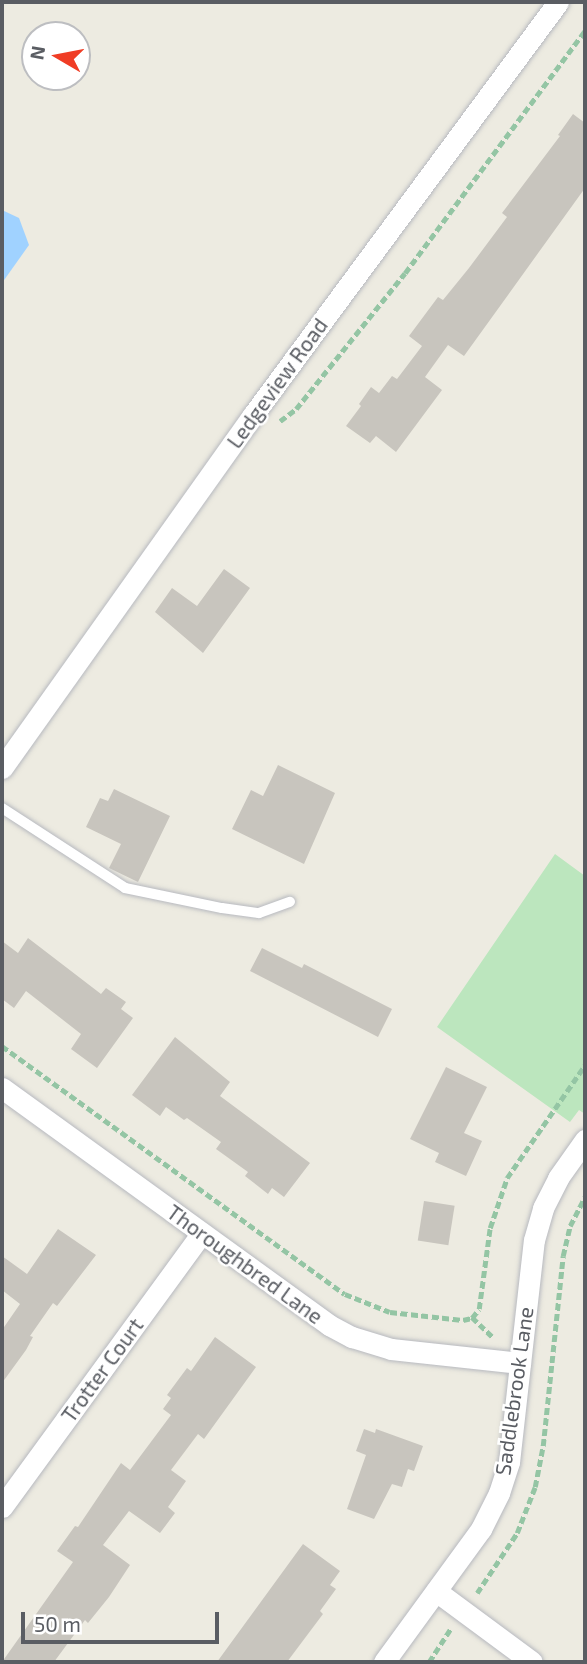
<!DOCTYPE html>
<html>
<head>
<meta charset="utf-8">
<style>
  body { margin:0 }
  #map { position:relative; width:587px; height:1664px; overflow:hidden; background:#edebe1; font-family:"Exo 2",sans-serif }
  div>[style] { position:absolute }
  .green>* { inset:0; background:#bce6be }
  .water>* { inset:0; background:#a0d2ff }
  .building>* { inset:0; background:#c8c5be; transform-origin:0 0 }
  .path>* { height:4.5px; margin-top:-2.25px; transform-origin:0; background:repeating-linear-gradient(90deg,#94c5a4 0 7px,transparent 0 10.5px) }
  .roads { filter:drop-shadow(0 0 2px #b7b9bf) drop-shadow(0 0 2px #b7b9bf) }
  .lane>* { height:10px; margin:-5px; padding:0 5px; transform-origin:5px; border-radius:5px; background:#fff }
  .street>* { height:21px; margin:-10.5px; padding:0 10.5px; transform-origin:10.5px; border-radius:10.5px; background:#fff }
  span { translate:-50% -50%; white-space:nowrap; text-align:center; line-height:1.15; -webkit-text-stroke:5px #fff; paint-order:stroke }
  .street-label { font-size:21px; color:#5a5d63 }
  .frame { position:absolute; inset:0; border:4px solid #5a5d63; pointer-events:none }
  .north { position:absolute; left:21px; top:21px; width:70px; height:70px; box-sizing:border-box; background:#fff; border:2px solid #bdbec1; border-radius:50%; rotate:280deg; font-size:19px; font-weight:700; line-height:28px; text-align:center; color:#5a5d63 }
  .north::after { content:''; display:block; margin:auto; width:24px; height:32px; background:#f03d25; clip-path:polygon(50% 0,100% 100%,50% 72%,0 100%) }
  .scale { position:absolute; left:21px; top:1612px; width:198px; height:32px; box-sizing:border-box; border:4px solid #5a5d63; border-top:0; padding-left:9px; font-size:21px; line-height:24px; white-space:nowrap; color:#5a5d63; -webkit-text-stroke:5px #fff; paint-order:stroke }
</style>
</head>
<body>
<div id="map">
  <div class="green">
    <div style="clip-path:polygon(555px 854px,585px 876px,585px 1114px,579px 1110px,570px 1122px,437px 1027px)"></div>
  </div>
  <div class="water">
    <div style="clip-path:polygon(2px 210px,19px 218px,29px 245px,2px 283px)"></div>
  </div>
  <div class="building">
    <div style="clip-path:polygon(573px 114px,585px 123px,585px 188px,464px 356px,448px 345px,425px 377px,442px 390px,396px 452px,376px 436px,370px 443px,346px 426px,361px 406px,359px 404px,371px 387px,379px 393px,392px 376px,397px 379px,422px 346px,409px 336px,438px 297px,443px 300px,469px 268px,507px 217px,502px 213px,560px 136px,558px 135px)"></div>
    <div style="clip-path:polygon(224px 569px,250px 588px,203px 653px,155px 612px,172px 588px,197px 606px)"></div>
    <div style="clip-path:polygon(278px 765px,335px 793px,304px 864px,232px 829px,251px 790px,263px 796px)"></div>
    <div style="clip-path:polygon(114px 789px,170px 816px,138px 882px,109px 868px,121px 844px,86px 827px,100px 798px,108px 801px)"></div>
    <div style="clip-path:polygon(28px 938px,101px 994px,106px 988px,126px 1002px,121px 1009px,133px 1018px,97px 1068px,71px 1049px,81px 1034px,26px 991px,14px 1008px,2px 999px,2px 941px,18px 953px)"></div>
    <div style="clip-path:polygon(262px 948px,302px 968px,304px 964px,392px 1009px,378px 1037px,250px 971px)"></div>
    <div style="clip-path:polygon(175px 1037px,230px 1082px,220px 1096px,310px 1163px,284px 1197px,272px 1188px,268px 1194px,245px 1176px,248px 1172px,216px 1149px,221px 1142px,187px 1118px,184px 1120px,166px 1107px,160px 1116px,132px 1095px)"></div>
    <div style="clip-path:polygon(446px 1067px,487px 1087px,464px 1133px,482px 1141px,466px 1176px,435px 1162px,439px 1153px,410px 1139px)"></div>
    <div style="left:424px;top:1201px;width:31px;height:40px;rotate:9deg"></div>
    <div style="clip-path:polygon(58px 1229px,96px 1255px,57px 1306px,53px 1303px,30px 1336px,33px 1337px,26px 1350px,2px 1383px,2px 1330px,20px 1304px,2px 1290px,2px 1256px,27px 1274px)"></div>
    <div style="clip-path:polygon(215px 1337px,256px 1367px,204px 1439px,198px 1434px,171px 1470px,186px 1481px,168px 1507px,175px 1513px,160px 1533px,129px 1511px,103px 1545px,130px 1565px,109px 1597px,88px 1623px,85px 1620px,54px 1662px,2px 1662px,73px 1562px,57px 1551px,75px 1526px,78px 1527px,121px 1463px,130px 1470px,171px 1415px,163px 1409px,171px 1398px,167px 1395px,187px 1368px,191px 1371px)"></div>
    <div style="clip-path:polygon(364px 1429px,375px 1433px,376px 1429px,423px 1446px,414px 1471px,408px 1469px,402px 1487px,392px 1484px,374px 1519px,347px 1509px,366px 1455px,356px 1451px)"></div>
    <div style="clip-path:polygon(303px 1544px,340px 1571px,330px 1585px,336px 1589px,320px 1611px,323px 1614px,287px 1662px,217px 1662px)"></div>
  </div>
  <div class="path">
    <div style="left:280px;top:421px;width:20px;rotate:-37deg"></div>
    <div style="left:296px;top:409px;width:174px;rotate:-51.3deg"></div>
    <div style="left:405px;top:273px;width:302px;rotate:-53.4deg"></div>
    <div style="left:2px;top:1046px;width:423px;rotate:35.9deg"></div>
    <div style="left:345px;top:1294px;width:48px;rotate:21.8deg"></div>
    <div style="left:390px;top:1312px;width:73px;rotate:6.3deg"></div>
    <div style="left:463px;top:1320px;width:9px;rotate:-13deg"></div>
    <div style="left:472px;top:1318px;width:11px;rotate:-52deg"></div>
    <div style="left:479px;top:1309px;width:82px;rotate:-82.3deg"></div>
    <div style="left:490px;top:1228px;width:53px;rotate:-71.2deg"></div>
    <div style="left:507px;top:1178px;width:137px;rotate:-55.4deg"></div>
    <div style="left:472px;top:1317px;width:28px;rotate:44deg"></div>
    <div style="left:477px;top:1593px;width:72px;rotate:-56.3deg"></div>
    <div style="left:517px;top:1533px;width:49px;rotate:-68.6deg"></div>
    <div style="left:535px;top:1487px;width:42px;rotate:-79deg"></div>
    <div style="left:543px;top:1446px;width:191px;rotate:-84deg"></div>
    <div style="left:563px;top:1256px;width:31px;rotate:-77deg"></div>
    <div style="left:570px;top:1226px;width:34px;rotate:-63deg"></div>
    <div style="left:429px;top:1662px;width:40px;rotate:-57.1deg"></div>
  </div>
  <div class="roads">
    <div class="lane">
      <div style="left:2px;top:808px;width:147px;rotate:33deg"></div>
      <div style="left:125px;top:888px;width:99px;rotate:11.7deg"></div>
      <div style="left:222px;top:908px;width:37px;rotate:8deg"></div>
      <div style="left:259px;top:913px;width:33px;rotate:-20deg"></div>
    </div>
    <div class="street">
      <div style="left:2px;top:768px;width:433px;rotate:-54.6deg"></div>
      <div style="left:253px;top:415px;width:513px;rotate:-53.55deg"></div>
      <div style="left:2px;top:1088px;width:404px;rotate:35.9deg"></div>
      <div style="left:329px;top:1325px;width:26px;rotate:28deg"></div>
      <div style="left:352px;top:1337px;width:41px;rotate:17.1deg"></div>
      <div style="left:391px;top:1349px;width:130px;rotate:6.2deg"></div>
      <div style="left:2px;top:1507px;width:339px;rotate:-53.9deg"></div>
      <div style="left:436px;top:1591px;width:119px;rotate:36.5deg"></div>
      <div style="left:384px;top:1662px;width:165px;rotate:-53.9deg"></div>
      <div style="left:481px;top:1529px;width:40px;rotate:-63.4deg"></div>
      <div style="left:499px;top:1493px;width:33px;rotate:-72deg"></div>
      <div style="left:509px;top:1462px;width:223px;rotate:-83.6deg"></div>
      <div style="left:534px;top:1240px;width:33px;rotate:-74deg"></div>
      <div style="left:543px;top:1208px;width:34px;rotate:-63deg"></div>
      <div style="left:558px;top:1178px;width:47px;rotate:-54.6deg"></div>
    </div>
  </div>
  <div class="street-label">
    <span style="left:277px;top:383px;rotate:-54deg">Ledgeview Road</span>
    <span style="left:245px;top:1264px;rotate:36deg">Thoroughbred Lane</span>
    <span style="left:102px;top:1370px;rotate:-54deg">Trotter Court</span>
    <span style="left:514px;top:1391px;rotate:-82deg">Saddlebrook Lane</span>
  </div>
  <div class="frame"></div>
  <div class="north">N</div>
  <div class="scale">50 m</div>
</div>
</body>
</html>
